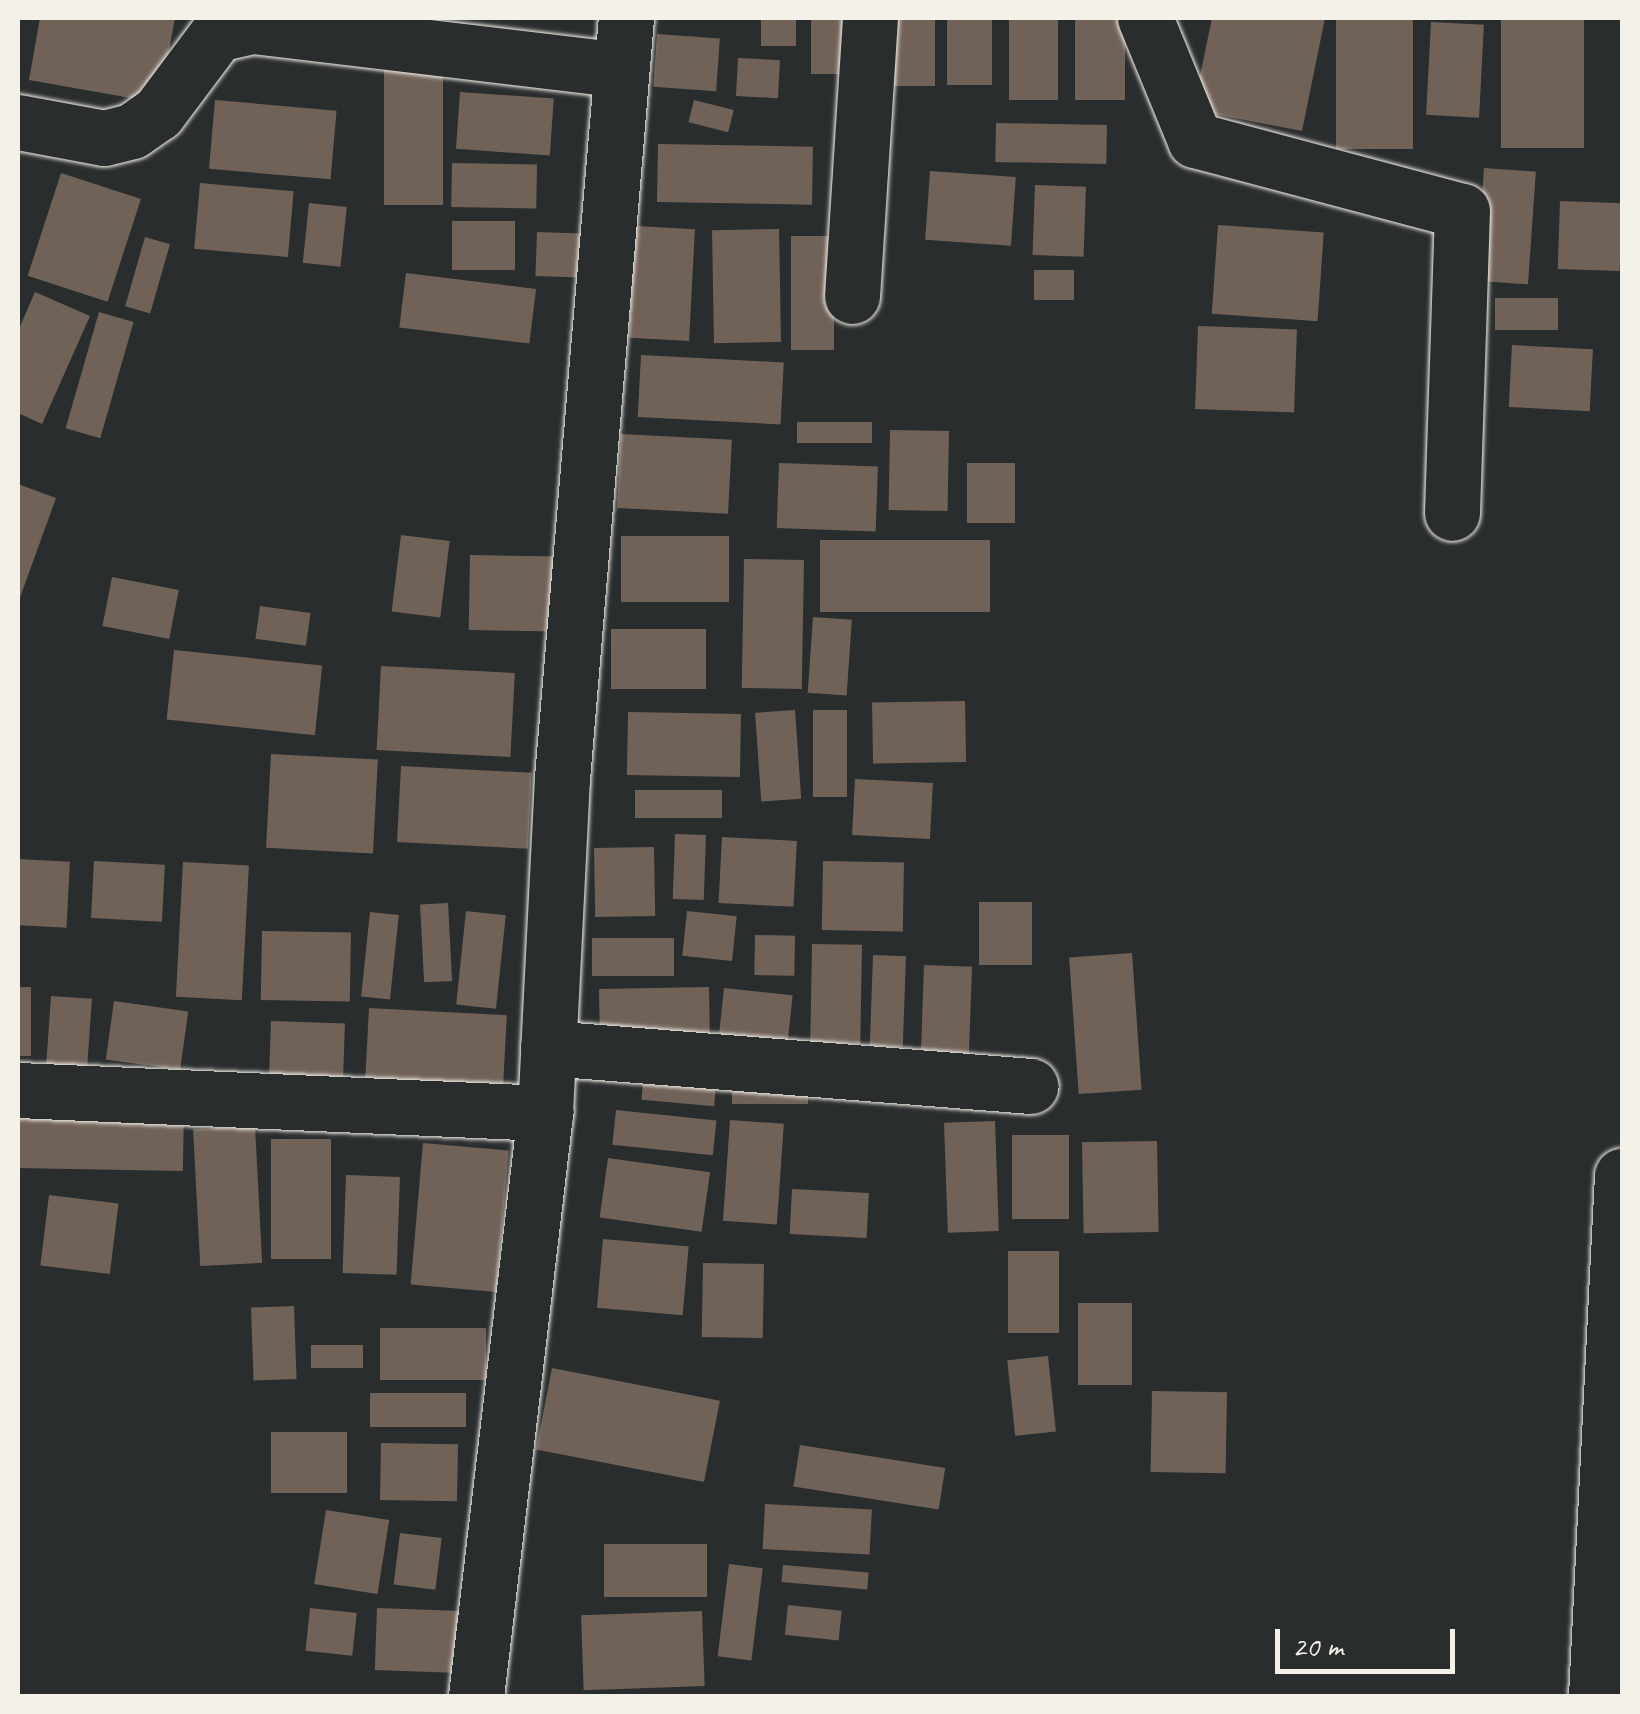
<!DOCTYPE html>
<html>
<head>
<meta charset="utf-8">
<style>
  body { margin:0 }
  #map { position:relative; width:1640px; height:1714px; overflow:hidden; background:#2a2d2e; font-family:Caveat,sans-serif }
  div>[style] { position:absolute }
  .building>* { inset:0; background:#716258; transform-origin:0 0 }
  .roads { filter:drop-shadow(0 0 2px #f4f1e8) drop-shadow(0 0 2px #f4f1e8) }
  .street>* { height:55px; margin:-27.5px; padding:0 27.5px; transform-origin:27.5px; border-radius:27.5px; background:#2a2d2e }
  span { translate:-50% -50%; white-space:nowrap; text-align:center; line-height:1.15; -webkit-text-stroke:8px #2a2d2e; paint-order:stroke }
  .frame { position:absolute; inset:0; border:20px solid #f4f1e8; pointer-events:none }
  .scale { position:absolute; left:1275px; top:1629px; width:180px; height:45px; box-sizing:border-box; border:5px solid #f4f1e8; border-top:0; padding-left:12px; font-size:30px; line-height:35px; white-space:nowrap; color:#f4f1e8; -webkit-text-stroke:8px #2a2d2e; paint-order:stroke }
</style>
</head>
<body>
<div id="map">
  <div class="building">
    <div style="clip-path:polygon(40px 18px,175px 18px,159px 103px,29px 80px)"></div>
    <div style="left:761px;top:18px;width:35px;height:28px"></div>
    <div style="left:811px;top:18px;width:39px;height:56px"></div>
    <div style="left:878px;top:18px;width:57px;height:68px"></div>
    <div style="left:947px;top:18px;width:45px;height:67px"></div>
    <div style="left:1009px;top:18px;width:49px;height:82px"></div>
    <div style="left:1075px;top:18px;width:50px;height:82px"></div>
    <div style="clip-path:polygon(1212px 18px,1325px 18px,1302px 131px,1193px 110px)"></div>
    <div style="left:1336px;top:18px;width:77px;height:131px"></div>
    <div style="left:1501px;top:18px;width:83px;height:130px"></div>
    <div style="left:1431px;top:22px;width:53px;height:93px;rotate:3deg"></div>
    <div style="left:657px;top:34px;width:63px;height:53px;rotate:4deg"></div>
    <div style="left:738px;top:58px;width:42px;height:38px;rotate:3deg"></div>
    <div style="left:384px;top:67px;width:59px;height:138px"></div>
    <div style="left:460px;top:92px;width:94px;height:57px;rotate:4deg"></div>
    <div style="left:215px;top:100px;width:122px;height:69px;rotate:5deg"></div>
    <div style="left:694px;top:100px;width:41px;height:23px;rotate:14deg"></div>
    <div style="left:996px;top:123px;width:111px;height:39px;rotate:1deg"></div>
    <div style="left:658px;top:144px;width:155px;height:58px;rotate:1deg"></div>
    <div style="left:452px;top:163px;width:85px;height:44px;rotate:1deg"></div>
    <div style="left:1484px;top:168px;width:52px;height:113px;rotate:4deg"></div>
    <div style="left:930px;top:171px;width:86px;height:69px;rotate:4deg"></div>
    <div style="left:61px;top:173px;width:84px;height:108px;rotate:18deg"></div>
    <div style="left:200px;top:183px;width:94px;height:66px;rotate:5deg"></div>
    <div style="left:1035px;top:185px;width:51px;height:70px;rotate:2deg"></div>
    <div style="left:1560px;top:201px;width:62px;height:68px;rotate:2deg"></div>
    <div style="left:309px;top:203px;width:38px;height:60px;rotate:6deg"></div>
    <div style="left:452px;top:221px;width:63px;height:49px"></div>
    <div style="left:1218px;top:225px;width:106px;height:89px;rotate:4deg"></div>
    <div style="left:635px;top:226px;width:60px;height:112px;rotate:3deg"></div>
    <div style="left:779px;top:229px;width:113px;height:67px;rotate:89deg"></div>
    <div style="left:537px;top:232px;width:51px;height:44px;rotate:2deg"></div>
    <div style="left:791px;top:236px;width:43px;height:114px"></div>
    <div style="left:145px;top:237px;width:26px;height:72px;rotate:16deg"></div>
    <div style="left:1034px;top:270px;width:40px;height:30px"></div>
    <div style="left:406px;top:273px;width:131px;height:55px;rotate:7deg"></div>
    <div style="clip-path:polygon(35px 292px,90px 316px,42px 424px,18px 413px,18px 331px)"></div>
    <div style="left:1495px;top:298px;width:63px;height:32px"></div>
    <div style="left:99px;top:312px;width:36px;height:121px;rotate:16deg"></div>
    <div style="left:1198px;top:326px;width:99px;height:83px;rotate:2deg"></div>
    <div style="left:1512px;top:345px;width:81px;height:62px;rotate:3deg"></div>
    <div style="left:641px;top:355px;width:143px;height:62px;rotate:3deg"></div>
    <div style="left:797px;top:422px;width:75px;height:21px"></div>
    <div style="left:890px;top:430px;width:59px;height:80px;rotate:1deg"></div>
    <div style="left:621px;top:434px;width:111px;height:74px;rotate:3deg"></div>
    <div style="left:779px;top:463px;width:99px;height:65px;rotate:2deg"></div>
    <div style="left:967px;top:463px;width:48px;height:60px"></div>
    <div style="clip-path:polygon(18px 484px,56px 498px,18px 603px)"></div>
    <div style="left:401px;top:535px;width:49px;height:77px;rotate:7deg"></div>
    <div style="left:621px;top:536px;width:108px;height:66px"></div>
    <div style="left:820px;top:540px;width:170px;height:72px"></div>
    <div style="left:470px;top:555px;width:91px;height:75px;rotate:1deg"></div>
    <div style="left:744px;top:559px;width:60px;height:129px;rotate:1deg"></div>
    <div style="left:112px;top:577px;width:68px;height:50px;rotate:11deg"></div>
    <div style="left:260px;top:606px;width:51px;height:33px;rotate:8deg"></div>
    <div style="left:813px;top:617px;width:39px;height:76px;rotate:4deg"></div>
    <div style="left:611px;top:629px;width:95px;height:60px"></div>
    <div style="left:174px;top:650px;width:149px;height:70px;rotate:6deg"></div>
    <div style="left:381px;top:666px;width:134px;height:84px;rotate:3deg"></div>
    <div style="left:965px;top:701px;width:61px;height:93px;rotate:89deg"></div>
    <div style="left:795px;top:710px;width:89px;height:40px;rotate:86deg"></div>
    <div style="left:813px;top:710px;width:34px;height:87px"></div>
    <div style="left:628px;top:712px;width:113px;height:63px;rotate:1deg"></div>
    <div style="left:271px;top:754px;width:107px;height:94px;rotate:3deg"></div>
    <div style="left:401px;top:766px;width:131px;height:76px;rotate:3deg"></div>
    <div style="left:855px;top:779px;width:78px;height:56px;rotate:3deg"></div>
    <div style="left:635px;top:790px;width:87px;height:28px"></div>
    <div style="left:675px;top:834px;width:31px;height:65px;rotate:2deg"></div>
    <div style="left:722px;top:837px;width:75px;height:66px;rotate:3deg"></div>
    <div style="left:654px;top:847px;width:69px;height:60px;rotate:89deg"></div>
    <div style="left:18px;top:859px;width:52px;height:66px;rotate:3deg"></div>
    <div style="left:94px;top:861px;width:71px;height:57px;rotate:3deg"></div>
    <div style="left:823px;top:861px;width:81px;height:69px;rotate:1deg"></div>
    <div style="left:183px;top:862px;width:66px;height:135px;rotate:3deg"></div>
    <div style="left:979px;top:902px;width:53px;height:63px"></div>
    <div style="left:448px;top:903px;width:78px;height:28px;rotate:87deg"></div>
    <div style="left:466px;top:911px;width:40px;height:94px;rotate:6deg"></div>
    <div style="left:687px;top:911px;width:50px;height:45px;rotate:6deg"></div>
    <div style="left:370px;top:912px;width:29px;height:85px;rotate:6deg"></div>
    <div style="left:262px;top:931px;width:89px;height:69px;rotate:1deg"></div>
    <div style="left:755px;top:935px;width:40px;height:40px;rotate:1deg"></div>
    <div style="left:592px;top:938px;width:82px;height:38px"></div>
    <div style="left:812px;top:944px;width:50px;height:99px;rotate:1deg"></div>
    <div style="left:1132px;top:953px;width:137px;height:63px;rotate:86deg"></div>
    <div style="left:873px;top:955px;width:33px;height:91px;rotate:2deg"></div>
    <div style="left:924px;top:965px;width:48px;height:101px;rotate:2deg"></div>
    <div style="left:18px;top:987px;width:13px;height:69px"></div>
    <div style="left:709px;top:987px;width:52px;height:110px;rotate:89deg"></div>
    <div style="left:724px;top:988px;width:69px;height:61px;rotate:6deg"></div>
    <div style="left:51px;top:996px;width:41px;height:74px;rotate:4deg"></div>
    <div style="left:114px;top:1001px;width:75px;height:59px;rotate:8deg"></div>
    <div style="left:369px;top:1008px;width:138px;height:89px;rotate:3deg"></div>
    <div style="left:271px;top:1021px;width:74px;height:74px;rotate:2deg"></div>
    <div style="left:645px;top:1059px;width:73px;height:41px;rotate:5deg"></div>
    <div style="left:732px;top:1070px;width:76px;height:34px"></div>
    <div style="left:18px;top:1105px;width:166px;height:63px;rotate:1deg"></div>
    <div style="left:616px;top:1110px;width:101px;height:35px;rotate:6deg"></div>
    <div style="left:730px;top:1120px;width:54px;height:101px;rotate:4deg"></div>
    <div style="left:995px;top:1121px;width:110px;height:51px;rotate:88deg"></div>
    <div style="left:255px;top:1126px;width:137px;height:62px;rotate:87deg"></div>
    <div style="left:1012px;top:1135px;width:57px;height:84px"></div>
    <div style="left:271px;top:1139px;width:60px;height:120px"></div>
    <div style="left:1157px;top:1141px;width:91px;height:75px;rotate:89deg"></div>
    <div style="left:423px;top:1143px;width:86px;height:142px;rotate:5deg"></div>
    <div style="left:608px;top:1158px;width:103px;height:60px;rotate:8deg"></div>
    <div style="left:346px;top:1175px;width:54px;height:98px;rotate:2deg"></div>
    <div style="left:792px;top:1189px;width:77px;height:45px;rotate:3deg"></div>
    <div style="left:49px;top:1195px;width:70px;height:71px;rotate:7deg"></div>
    <div style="left:603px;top:1239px;width:86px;height:69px;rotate:5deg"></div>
    <div style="left:1008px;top:1251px;width:51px;height:82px"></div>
    <div style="left:703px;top:1263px;width:61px;height:74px;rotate:1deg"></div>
    <div style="left:1078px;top:1303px;width:54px;height:82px"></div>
    <div style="left:294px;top:1306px;width:73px;height:43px;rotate:88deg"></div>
    <div style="left:380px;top:1328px;width:106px;height:52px"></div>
    <div style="left:311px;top:1345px;width:52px;height:23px"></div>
    <div style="left:1048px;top:1356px;width:76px;height:41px;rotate:84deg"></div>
    <div style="left:552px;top:1368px;width:171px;height:83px;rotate:11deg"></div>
    <div style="left:1152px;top:1391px;width:75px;height:81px;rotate:1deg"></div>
    <div style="left:370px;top:1393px;width:96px;height:34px"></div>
    <div style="left:271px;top:1432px;width:76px;height:61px"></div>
    <div style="left:381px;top:1443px;width:77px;height:57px;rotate:1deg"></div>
    <div style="left:800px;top:1445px;width:147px;height:42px;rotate:9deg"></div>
    <div style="left:765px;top:1504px;width:107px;height:45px;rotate:3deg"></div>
    <div style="left:326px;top:1510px;width:64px;height:75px;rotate:9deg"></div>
    <div style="left:400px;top:1533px;width:42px;height:52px;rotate:7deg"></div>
    <div style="left:604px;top:1544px;width:103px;height:53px"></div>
    <div style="left:729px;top:1564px;width:34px;height:93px;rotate:7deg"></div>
    <div style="left:783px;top:1565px;width:86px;height:17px;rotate:5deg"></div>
    <div style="left:788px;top:1605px;width:54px;height:30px;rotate:6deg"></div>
    <div style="left:310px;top:1608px;width:47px;height:43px;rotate:6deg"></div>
    <div style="left:377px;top:1608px;width:99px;height:62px;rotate:2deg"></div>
    <div style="left:702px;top:1611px;width:75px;height:121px;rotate:88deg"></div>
  </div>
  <div class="roads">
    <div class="street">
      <div style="left:1145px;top:18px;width:132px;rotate:67.7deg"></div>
      <div style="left:1195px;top:140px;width:276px;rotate:14.9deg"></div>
      <div style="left:1462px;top:211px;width:302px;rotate:91.9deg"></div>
      <div style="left:18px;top:122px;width:87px;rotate:10.5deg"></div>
      <div style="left:104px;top:138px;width:29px;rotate:-14deg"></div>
      <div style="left:132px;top:131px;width:32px;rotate:-35deg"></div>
      <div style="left:158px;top:113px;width:99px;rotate:-53.2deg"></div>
      <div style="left:217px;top:34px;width:37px;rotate:-13deg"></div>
      <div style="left:253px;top:26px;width:370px;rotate:6.8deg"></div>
      <div style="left:852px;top:296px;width:279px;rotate:-86.3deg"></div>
      <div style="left:548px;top:1048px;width:484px;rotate:4.5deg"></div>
      <div style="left:18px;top:1090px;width:528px;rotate:2.5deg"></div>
      <div style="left:545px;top:1113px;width:587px;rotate:96.75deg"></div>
      <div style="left:545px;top:1113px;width:335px;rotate:-87.1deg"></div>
      <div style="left:562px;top:778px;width:763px;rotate:-85.19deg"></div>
      <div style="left:1596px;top:1696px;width:521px;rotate:-87.14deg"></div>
    </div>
  </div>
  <div class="frame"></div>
  <div class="scale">20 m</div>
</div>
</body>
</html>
